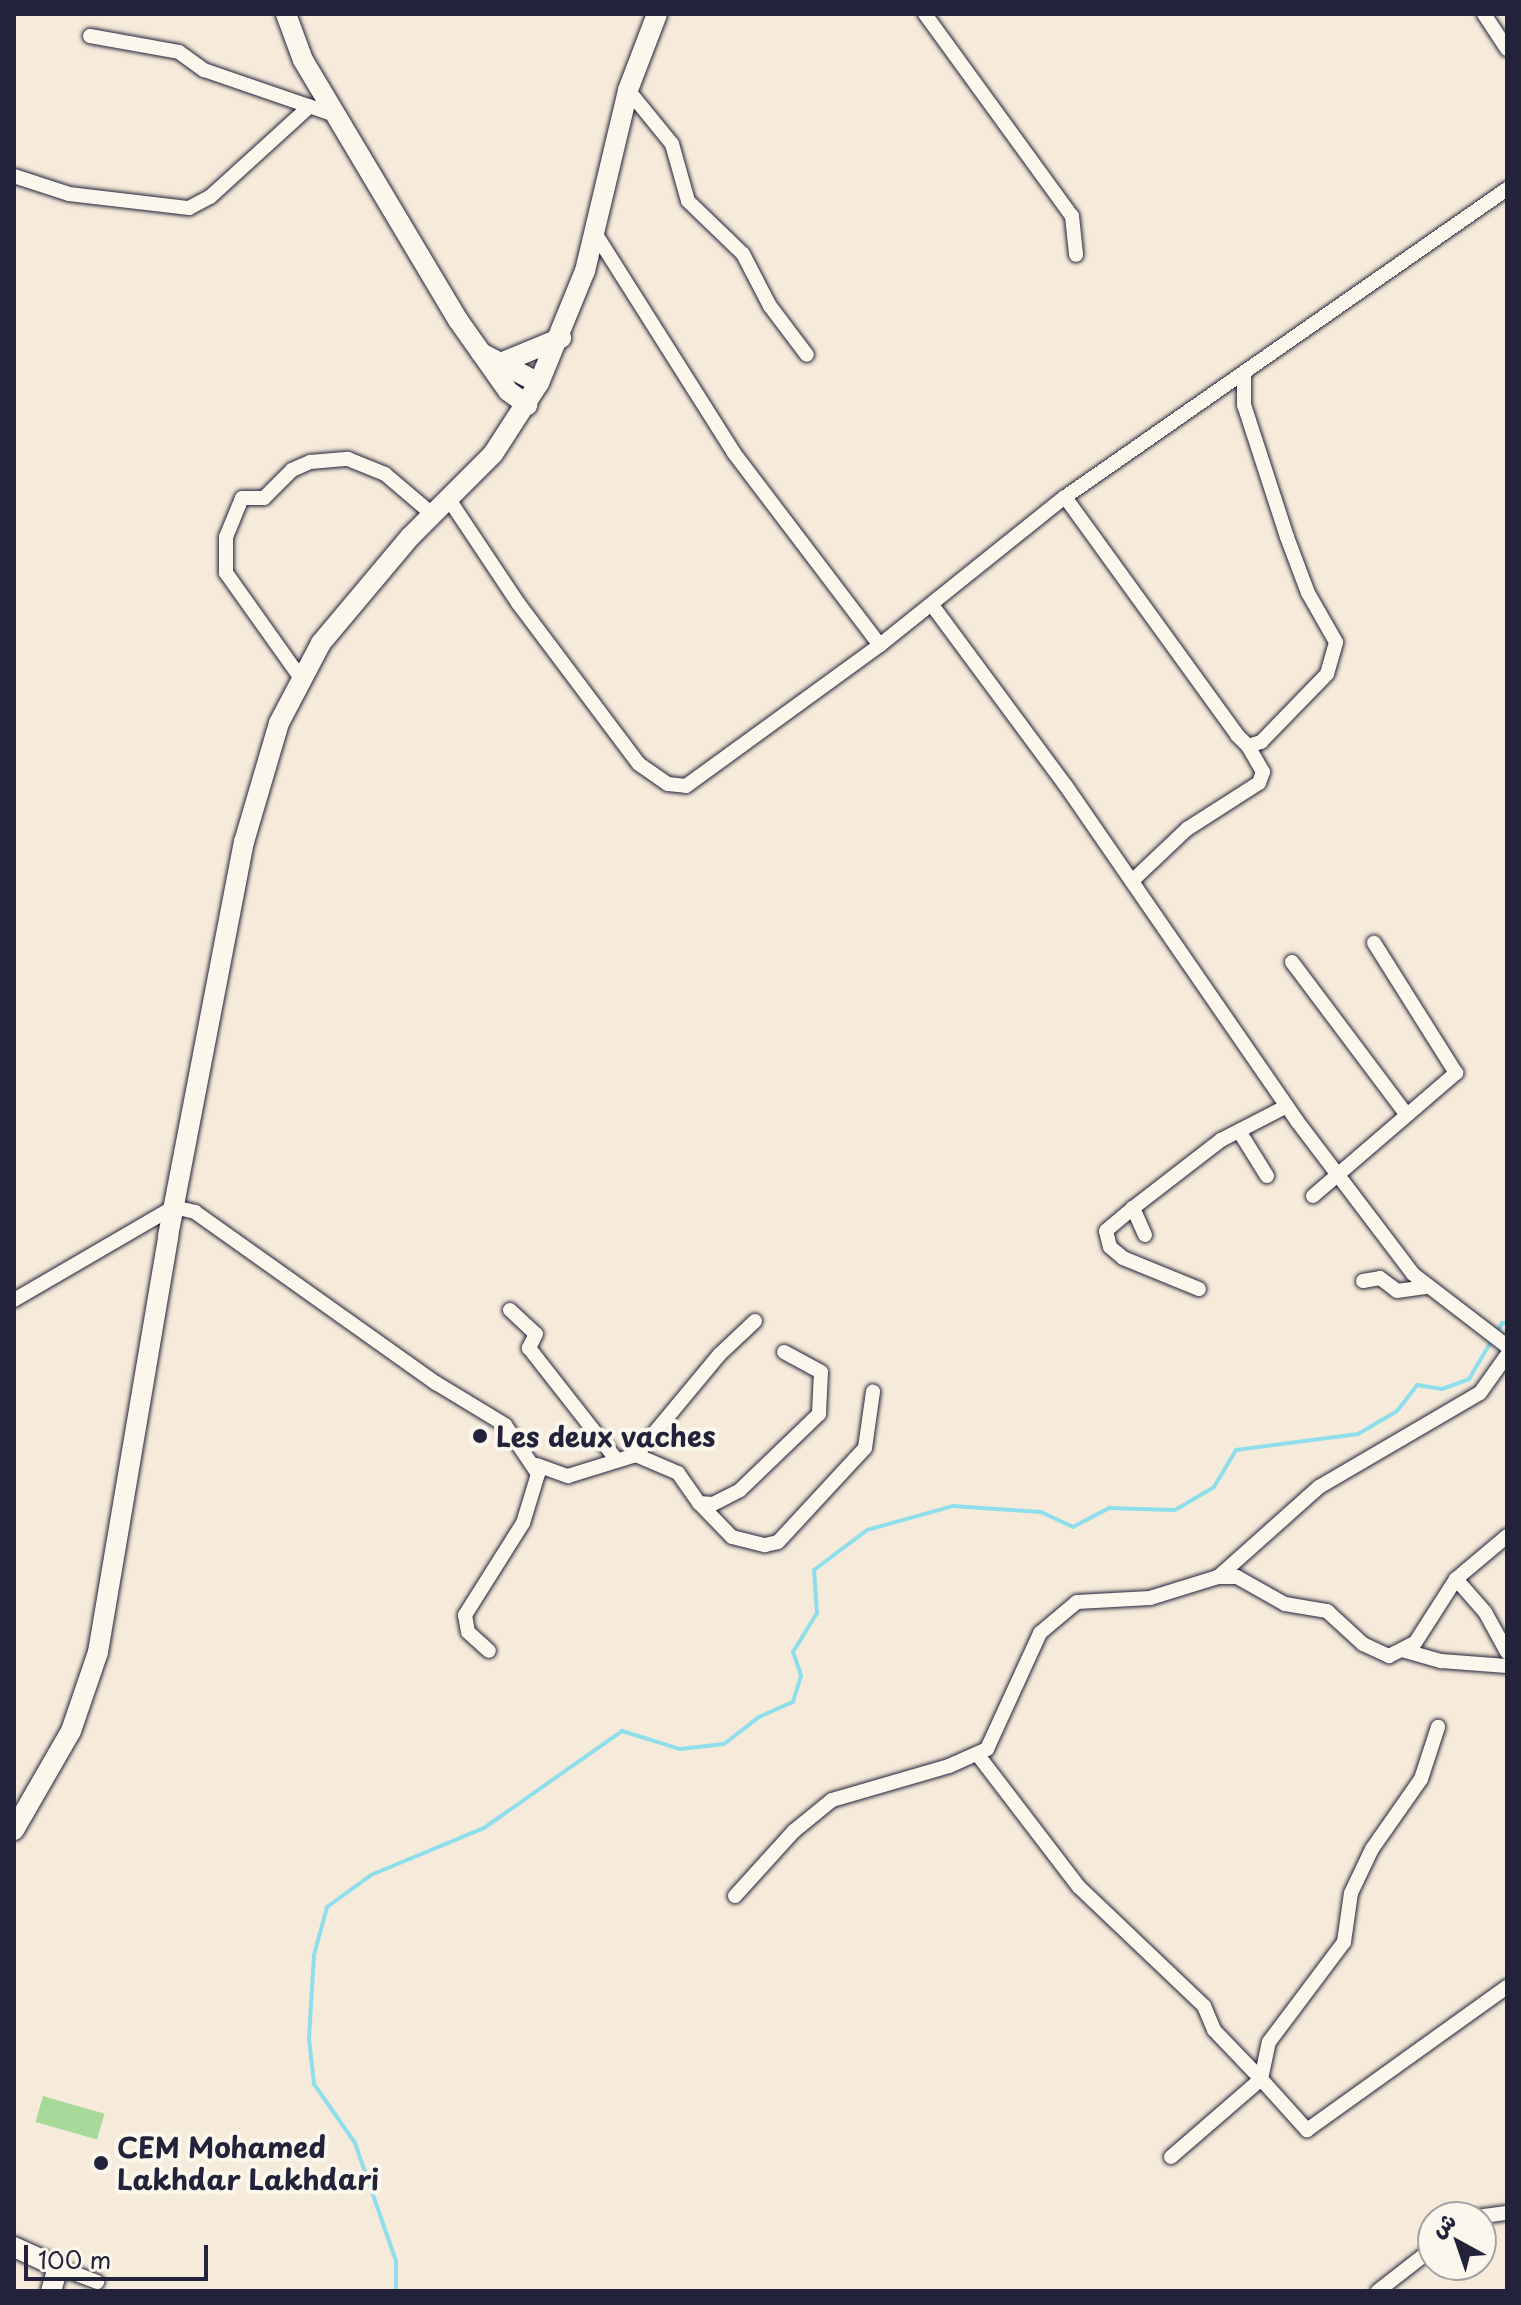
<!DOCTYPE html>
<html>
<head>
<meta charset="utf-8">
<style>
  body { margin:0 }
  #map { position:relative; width:1521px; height:2305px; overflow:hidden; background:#f6ebda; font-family:"Playpen Sans","Playpen Sans Arabic",sans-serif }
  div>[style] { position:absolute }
  .green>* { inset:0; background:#a7d99a; transform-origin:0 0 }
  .stream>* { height:4px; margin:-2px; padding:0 2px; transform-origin:2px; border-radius:2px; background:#8edeeb }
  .roads { filter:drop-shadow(0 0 2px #22223b) drop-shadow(0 0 2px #22223b) }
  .street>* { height:14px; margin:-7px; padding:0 7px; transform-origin:7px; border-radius:7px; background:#fbf7ec }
  .secondary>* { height:20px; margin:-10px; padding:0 10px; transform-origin:10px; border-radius:10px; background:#fbf7ec }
  .dots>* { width:22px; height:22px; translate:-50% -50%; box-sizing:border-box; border:4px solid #fbf7ec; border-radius:50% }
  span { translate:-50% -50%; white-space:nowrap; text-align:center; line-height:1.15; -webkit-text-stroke:8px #fbf7ec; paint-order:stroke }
  .poi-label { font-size:28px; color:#22223b; font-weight:700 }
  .left { translate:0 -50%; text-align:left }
  .frame { position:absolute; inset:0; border:16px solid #22223b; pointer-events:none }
  .north { position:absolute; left:1417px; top:2201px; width:80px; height:80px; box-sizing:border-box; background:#fbf7ec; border:2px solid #a4a2a5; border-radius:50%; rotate:320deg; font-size:22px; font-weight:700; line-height:32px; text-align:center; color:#22223b }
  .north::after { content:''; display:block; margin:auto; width:28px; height:36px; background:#22223b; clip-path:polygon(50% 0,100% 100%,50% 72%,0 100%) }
  .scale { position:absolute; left:24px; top:2245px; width:184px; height:36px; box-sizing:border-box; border:4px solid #22223b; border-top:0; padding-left:10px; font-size:24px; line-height:28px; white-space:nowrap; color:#22223b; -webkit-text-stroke:6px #fbf7ec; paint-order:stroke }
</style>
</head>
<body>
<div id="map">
  <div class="green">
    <div style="left:43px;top:2096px;width:64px;height:27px;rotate:16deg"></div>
  </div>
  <div class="stream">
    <div style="left:396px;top:2291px;width:30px;rotate:-90deg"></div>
    <div style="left:396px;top:2261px;width:125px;rotate:-109.2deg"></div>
    <div style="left:355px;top:2143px;width:72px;rotate:-124.8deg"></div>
    <div style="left:314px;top:2084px;width:45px;rotate:-96.3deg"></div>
    <div style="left:309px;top:2039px;width:84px;rotate:-86.6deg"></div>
    <div style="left:314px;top:1955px;width:50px;rotate:-74.8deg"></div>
    <div style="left:327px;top:1907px;width:54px;rotate:-36deg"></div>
    <div style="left:371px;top:1875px;width:122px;rotate:-22.6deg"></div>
    <div style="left:484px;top:1828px;width:169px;rotate:-35.1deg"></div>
    <div style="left:622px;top:1731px;width:61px;rotate:17.2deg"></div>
    <div style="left:680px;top:1749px;width:44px;rotate:-6.5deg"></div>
    <div style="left:724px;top:1744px;width:44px;rotate:-37.6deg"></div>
    <div style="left:759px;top:1717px;width:37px;rotate:-24deg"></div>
    <div style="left:793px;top:1702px;width:28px;rotate:-73deg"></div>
    <div style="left:801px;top:1675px;width:24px;rotate:-109deg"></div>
    <div style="left:793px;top:1652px;width:46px;rotate:-58.4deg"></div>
    <div style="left:817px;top:1613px;width:43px;rotate:-94deg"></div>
    <div style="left:814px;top:1570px;width:66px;rotate:-37deg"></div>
    <div style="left:867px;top:1530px;width:89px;rotate:-15.6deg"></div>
    <div style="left:953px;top:1506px;width:88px;rotate:3.9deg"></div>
    <div style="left:1041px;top:1512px;width:35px;rotate:25deg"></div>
    <div style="left:1073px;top:1527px;width:41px;rotate:-27.8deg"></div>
    <div style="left:1109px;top:1508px;width:66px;rotate:1.7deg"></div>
    <div style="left:1175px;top:1510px;width:45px;rotate:-30.5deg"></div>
    <div style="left:1214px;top:1487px;width:43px;rotate:-59.3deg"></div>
    <div style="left:1236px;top:1450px;width:123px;rotate:-7.5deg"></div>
    <div style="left:1358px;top:1434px;width:45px;rotate:-30.5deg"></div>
    <div style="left:1397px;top:1411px;width:33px;rotate:-52deg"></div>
    <div style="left:1417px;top:1385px;width:25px;rotate:9deg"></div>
    <div style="left:1442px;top:1389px;width:29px;rotate:-20deg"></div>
    <div style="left:1469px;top:1379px;width:65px;rotate:-59.5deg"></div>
    <div style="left:1502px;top:1323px;width:5px"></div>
  </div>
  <div class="roads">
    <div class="street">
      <div style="left:925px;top:14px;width:250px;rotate:54deg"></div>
      <div style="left:1072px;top:216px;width:39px;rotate:84deg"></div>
      <div style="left:1484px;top:14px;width:42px;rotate:56.7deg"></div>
      <div style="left:90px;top:36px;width:90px;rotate:10.2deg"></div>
      <div style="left:179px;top:52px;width:31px;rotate:36deg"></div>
      <div style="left:204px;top:70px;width:139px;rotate:19deg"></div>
      <div style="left:628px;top:90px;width:70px;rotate:50.8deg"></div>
      <div style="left:672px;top:144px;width:59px;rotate:74.3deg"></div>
      <div style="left:688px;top:201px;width:76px;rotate:43.9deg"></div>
      <div style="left:743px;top:254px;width:59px;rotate:62.6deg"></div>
      <div style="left:770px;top:306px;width:61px;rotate:52.9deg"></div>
      <div style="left:14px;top:176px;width:58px;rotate:18.1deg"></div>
      <div style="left:69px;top:194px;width:121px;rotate:6.7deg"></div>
      <div style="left:189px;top:208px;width:24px;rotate:-28deg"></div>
      <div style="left:210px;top:197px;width:135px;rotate:-42.3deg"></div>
      <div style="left:595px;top:233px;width:260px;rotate:57.7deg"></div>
      <div style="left:734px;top:453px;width:241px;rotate:52.8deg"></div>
      <div style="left:1065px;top:497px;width:294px;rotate:54.1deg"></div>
      <div style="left:1237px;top:735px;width:16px;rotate:45deg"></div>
      <div style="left:1248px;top:746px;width:14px;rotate:-17deg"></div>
      <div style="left:1261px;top:742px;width:95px;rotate:-45.9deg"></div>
      <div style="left:1327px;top:674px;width:33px;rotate:-74deg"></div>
      <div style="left:1336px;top:642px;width:56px;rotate:-119.7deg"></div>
      <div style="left:1308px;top:593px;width:60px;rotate:-110.6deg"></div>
      <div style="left:1287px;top:537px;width:139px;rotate:-108deg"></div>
      <div style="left:1244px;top:405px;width:29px;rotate:-90deg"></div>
      <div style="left:448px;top:498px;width:126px;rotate:56.3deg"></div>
      <div style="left:518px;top:603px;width:201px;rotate:53.1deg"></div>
      <div style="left:639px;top:764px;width:35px;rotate:35deg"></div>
      <div style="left:668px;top:784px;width:18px;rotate:6deg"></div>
      <div style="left:686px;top:786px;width:240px;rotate:-36deg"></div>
      <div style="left:880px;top:645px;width:237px;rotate:-38.7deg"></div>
      <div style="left:1065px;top:497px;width:539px;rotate:-34.87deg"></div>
      <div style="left:932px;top:605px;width:225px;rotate:53.5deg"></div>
      <div style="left:1066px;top:786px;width:407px;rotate:55.4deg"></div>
      <div style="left:1297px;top:1121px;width:192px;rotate:52.8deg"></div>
      <div style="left:1413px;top:1274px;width:118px;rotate:37.5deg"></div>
      <div style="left:300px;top:677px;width:128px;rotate:-125.4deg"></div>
      <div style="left:226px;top:573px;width:36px;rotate:-90deg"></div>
      <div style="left:226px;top:537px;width:42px;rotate:-67.7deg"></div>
      <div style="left:242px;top:498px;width:22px"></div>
      <div style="left:264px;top:498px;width:40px;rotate:-45deg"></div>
      <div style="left:292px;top:470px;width:20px;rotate:-24deg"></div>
      <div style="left:310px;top:462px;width:38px;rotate:-5deg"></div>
      <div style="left:348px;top:459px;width:40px;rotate:22deg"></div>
      <div style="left:385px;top:474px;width:62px;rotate:40.4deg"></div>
      <div style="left:1132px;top:881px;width:76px;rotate:-43.4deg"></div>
      <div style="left:1187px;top:829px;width:85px;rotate:-32.6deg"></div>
      <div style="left:1259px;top:783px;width:12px;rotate:-70deg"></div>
      <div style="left:1263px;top:772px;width:30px;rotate:-120deg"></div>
      <div style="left:1292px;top:962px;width:191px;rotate:53.1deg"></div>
      <div style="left:1239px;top:1131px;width:53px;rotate:58.1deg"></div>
      <div style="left:1313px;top:1196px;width:189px;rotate:-40.7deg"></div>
      <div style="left:1456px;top:1073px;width:154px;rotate:-122.2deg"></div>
      <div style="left:1133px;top:1208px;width:35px;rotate:140deg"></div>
      <div style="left:1106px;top:1231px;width:16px;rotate:76deg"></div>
      <div style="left:1110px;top:1247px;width:17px;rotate:40deg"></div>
      <div style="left:1123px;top:1258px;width:82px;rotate:22.2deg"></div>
      <div style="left:1145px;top:1235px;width:30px;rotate:-114deg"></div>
      <div style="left:1133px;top:1208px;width:111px;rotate:-37.7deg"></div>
      <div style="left:1221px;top:1140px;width:74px;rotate:-27.3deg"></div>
      <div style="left:1363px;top:1281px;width:17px;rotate:-10deg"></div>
      <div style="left:1380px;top:1278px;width:21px;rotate:37deg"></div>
      <div style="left:1397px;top:1291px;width:30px;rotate:-8deg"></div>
      <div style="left:14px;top:1300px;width:185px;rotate:-30.2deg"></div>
      <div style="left:174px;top:1207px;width:22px;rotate:13deg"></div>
      <div style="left:195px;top:1212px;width:296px;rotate:35.4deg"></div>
      <div style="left:436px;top:1383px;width:81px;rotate:31.3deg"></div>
      <div style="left:505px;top:1425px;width:59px;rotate:56deg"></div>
      <div style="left:538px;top:1474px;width:51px;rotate:107deg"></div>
      <div style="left:523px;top:1523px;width:109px;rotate:122.2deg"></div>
      <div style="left:465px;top:1615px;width:17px;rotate:80deg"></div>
      <div style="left:468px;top:1632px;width:28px;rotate:42deg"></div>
      <div style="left:510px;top:1310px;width:35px;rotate:43deg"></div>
      <div style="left:536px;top:1334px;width:16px;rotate:117deg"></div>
      <div style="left:529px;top:1348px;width:141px;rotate:51.9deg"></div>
      <div style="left:636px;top:1455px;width:131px;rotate:-50.3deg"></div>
      <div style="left:720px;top:1354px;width:48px;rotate:-43.3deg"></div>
      <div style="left:537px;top:1465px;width:33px;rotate:20deg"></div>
      <div style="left:568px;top:1476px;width:71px;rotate:-17.2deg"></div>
      <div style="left:636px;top:1455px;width:46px;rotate:23.2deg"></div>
      <div style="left:678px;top:1473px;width:37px;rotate:55deg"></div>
      <div style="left:699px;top:1503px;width:14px;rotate:4deg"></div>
      <div style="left:713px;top:1504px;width:30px;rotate:-27deg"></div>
      <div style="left:740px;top:1490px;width:110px;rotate:-43.9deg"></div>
      <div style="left:819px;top:1414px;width:42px;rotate:-87.3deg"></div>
      <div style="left:821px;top:1372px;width:42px;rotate:-151.6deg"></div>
      <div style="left:699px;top:1503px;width:47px;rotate:45.9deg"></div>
      <div style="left:732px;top:1537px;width:34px;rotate:14deg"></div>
      <div style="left:765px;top:1545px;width:13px;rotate:-13deg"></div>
      <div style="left:778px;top:1542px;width:128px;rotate:-47.2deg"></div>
      <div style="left:865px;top:1448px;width:57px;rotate:-81.9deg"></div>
      <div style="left:1218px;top:1577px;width:135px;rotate:-41.7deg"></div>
      <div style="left:1319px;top:1487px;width:186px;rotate:-30.3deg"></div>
      <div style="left:1480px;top:1393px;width:47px;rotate:-54.6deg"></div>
      <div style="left:1456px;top:1579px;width:44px;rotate:48.7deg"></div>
      <div style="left:1485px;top:1612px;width:46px;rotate:61.2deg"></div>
      <div style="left:1402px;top:1650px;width:41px;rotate:15.8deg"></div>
      <div style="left:1441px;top:1661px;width:66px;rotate:4.3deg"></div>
      <div style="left:978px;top:1755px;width:166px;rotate:52.6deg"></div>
      <div style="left:1079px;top:1887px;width:173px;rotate:43.6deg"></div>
      <div style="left:1204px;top:2006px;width:26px;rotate:67deg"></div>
      <div style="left:1214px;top:2030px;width:68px;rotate:46.2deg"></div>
      <div style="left:735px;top:1896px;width:88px;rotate:-47.8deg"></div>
      <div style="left:794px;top:1831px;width:49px;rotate:-39.2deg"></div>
      <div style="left:832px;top:1800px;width:122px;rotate:-16.2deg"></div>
      <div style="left:949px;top:1766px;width:42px;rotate:-24.1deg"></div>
      <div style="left:987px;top:1749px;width:128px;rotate:-65.4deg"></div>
      <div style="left:1040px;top:1633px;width:48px;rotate:-40deg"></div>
      <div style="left:1077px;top:1602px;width:73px;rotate:-3.1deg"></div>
      <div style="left:1150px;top:1598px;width:71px;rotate:-17.2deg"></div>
      <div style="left:1218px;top:1577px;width:19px"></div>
      <div style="left:1237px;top:1577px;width:55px;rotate:29.4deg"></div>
      <div style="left:1285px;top:1604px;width:43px;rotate:9.5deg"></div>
      <div style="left:1327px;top:1611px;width:49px;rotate:42.5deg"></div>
      <div style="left:1363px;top:1644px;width:29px;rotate:25deg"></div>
      <div style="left:1389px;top:1656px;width:29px;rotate:-27deg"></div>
      <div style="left:1415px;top:1643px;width:76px;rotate:-57.4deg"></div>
      <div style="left:1456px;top:1579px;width:67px;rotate:-40.1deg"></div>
      <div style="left:1261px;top:2079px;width:38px;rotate:-78deg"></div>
      <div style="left:1269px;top:2042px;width:125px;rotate:-53.1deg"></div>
      <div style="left:1344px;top:1942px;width:49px;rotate:-81.9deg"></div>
      <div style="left:1351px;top:1893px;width:49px;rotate:-64.5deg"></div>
      <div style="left:1372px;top:1849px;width:85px;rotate:-55deg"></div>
      <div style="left:1421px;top:1779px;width:55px;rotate:-71.9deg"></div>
      <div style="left:1171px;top:2157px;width:119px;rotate:-40.9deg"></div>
      <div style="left:1261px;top:2079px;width:69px;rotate:48deg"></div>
      <div style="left:1307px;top:2130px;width:246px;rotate:-35.6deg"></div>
      <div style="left:1477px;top:2217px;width:28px;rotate:-8deg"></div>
      <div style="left:58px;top:2267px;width:42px;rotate:21deg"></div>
      <div style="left:1378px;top:2291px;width:70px;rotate:-38deg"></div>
    </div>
    <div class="secondary">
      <div style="left:286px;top:14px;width:49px;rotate:69.7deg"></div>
      <div style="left:303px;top:60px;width:303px;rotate:59.2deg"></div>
      <div style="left:458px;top:320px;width:87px;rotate:54.8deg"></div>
      <div style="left:508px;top:391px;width:24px;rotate:36deg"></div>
      <div style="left:481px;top:353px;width:65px;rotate:27.3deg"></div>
      <div style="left:503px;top:362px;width:63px;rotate:-22.5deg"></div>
      <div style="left:14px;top:1830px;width:114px;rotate:-60.1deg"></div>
      <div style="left:71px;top:1731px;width:83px;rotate:-71.1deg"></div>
      <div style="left:98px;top:1652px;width:422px;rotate:-80.4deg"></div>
      <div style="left:168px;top:1236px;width:401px;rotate:-79.1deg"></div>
      <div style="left:244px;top:842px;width:124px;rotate:-73.6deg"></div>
      <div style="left:279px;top:723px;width:90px;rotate:-62.3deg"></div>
      <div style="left:321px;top:643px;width:138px;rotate:-50deg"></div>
      <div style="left:410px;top:537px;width:117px;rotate:-45deg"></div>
      <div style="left:493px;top:454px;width:85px;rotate:-57.1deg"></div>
      <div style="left:539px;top:383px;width:121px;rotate:-67.7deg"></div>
      <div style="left:585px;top:271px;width:186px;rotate:-76.6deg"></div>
      <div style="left:628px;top:90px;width:81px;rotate:-69.1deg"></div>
      <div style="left:14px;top:2247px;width:48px;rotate:24.4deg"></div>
      <div style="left:58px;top:2267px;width:25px;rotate:106deg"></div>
    </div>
  </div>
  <div class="dots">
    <div style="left:480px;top:1436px;background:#22223b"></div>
    <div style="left:101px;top:2163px;background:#22223b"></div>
  </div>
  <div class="poi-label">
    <span class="left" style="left:496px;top:1436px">Les deux vaches</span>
    <span class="left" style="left:117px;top:2163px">CEM Mohamed<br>Lakhdar Lakhdari</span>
  </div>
  <div class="frame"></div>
  <div class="north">ش</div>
  <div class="scale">100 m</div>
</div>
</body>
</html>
